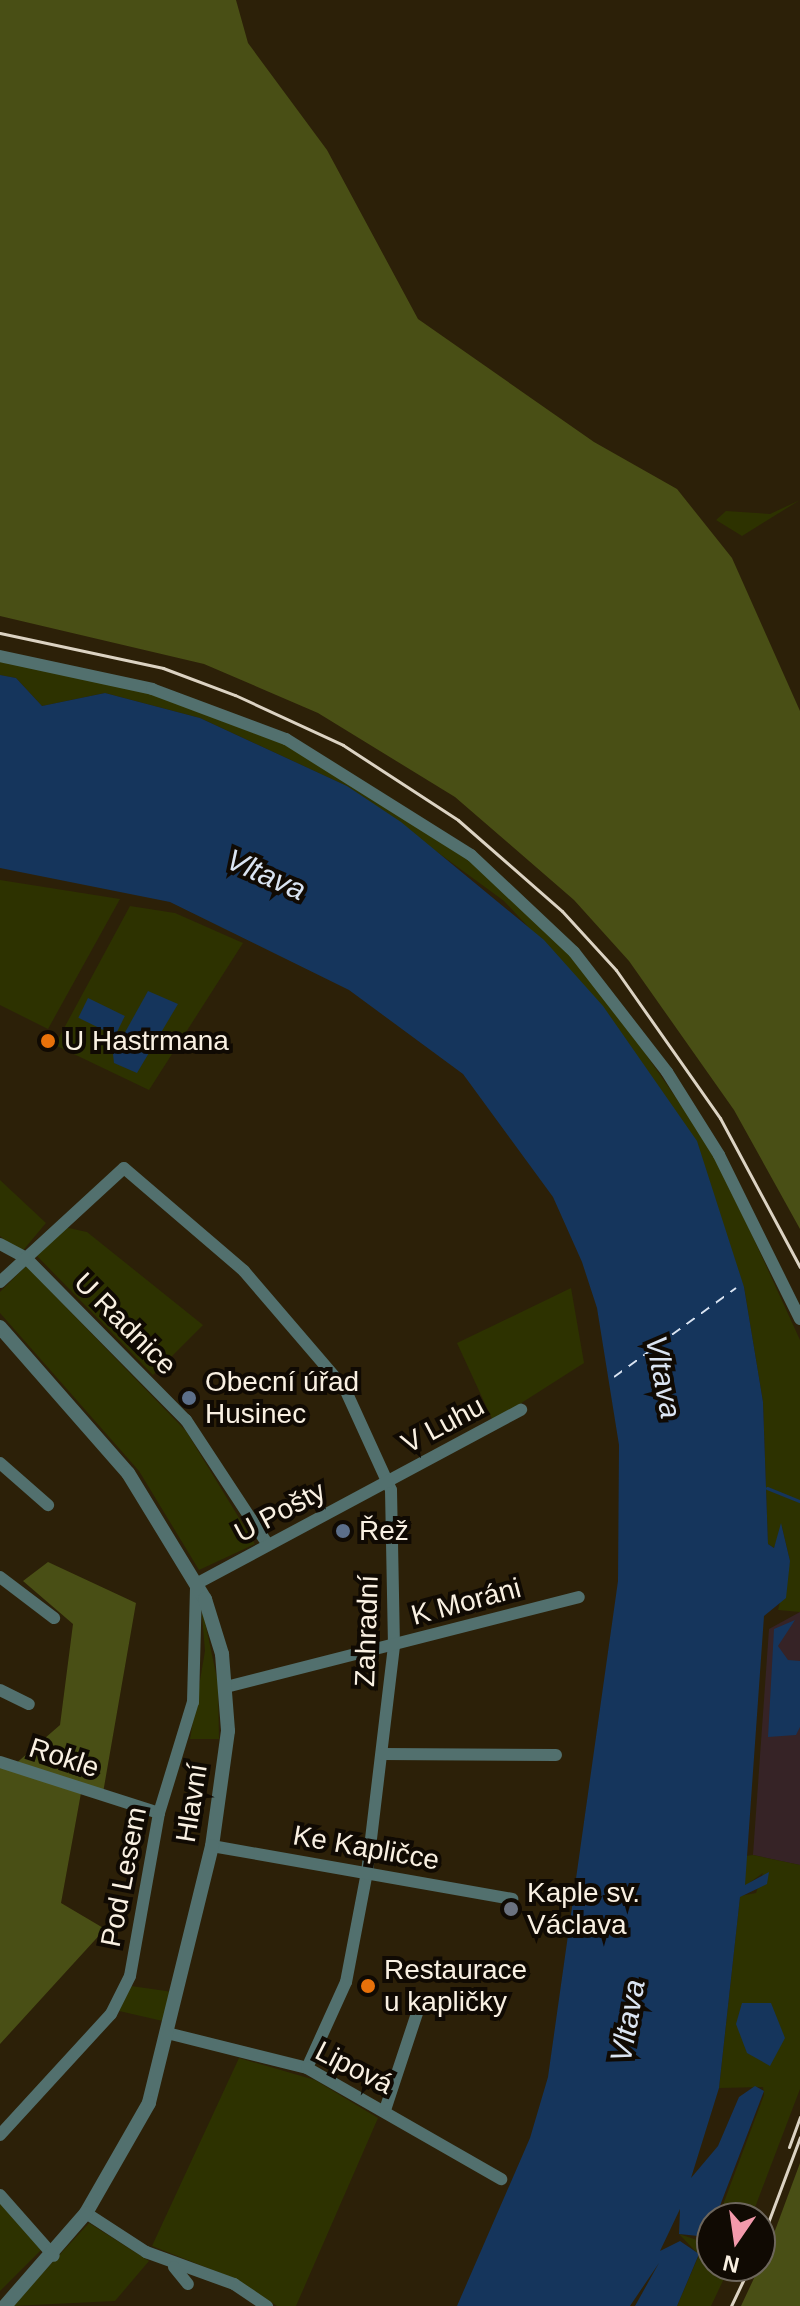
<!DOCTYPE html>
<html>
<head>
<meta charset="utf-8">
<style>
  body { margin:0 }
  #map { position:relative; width:800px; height:2306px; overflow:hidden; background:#2c2008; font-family:Arial,sans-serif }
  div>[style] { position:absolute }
  .industrial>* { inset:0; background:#362326 }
  .green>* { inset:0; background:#2d3200 }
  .forest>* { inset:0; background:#494f15 }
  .water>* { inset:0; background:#15355c; transform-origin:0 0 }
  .stream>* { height:3px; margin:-1.5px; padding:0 1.5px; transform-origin:1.5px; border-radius:1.5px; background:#15355c }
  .ferry>* { height:2px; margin-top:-1px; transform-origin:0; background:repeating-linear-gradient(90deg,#dae4f2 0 10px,transparent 0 18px) }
  .minor>* { height:12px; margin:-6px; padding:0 6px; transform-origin:6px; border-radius:6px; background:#52706e }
  .tertiary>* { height:14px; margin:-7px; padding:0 7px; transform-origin:7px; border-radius:7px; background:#52706e }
  .rail>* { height:3px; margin:-1.5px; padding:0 1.5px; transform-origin:1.5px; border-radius:1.5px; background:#dcd3c3 }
  .dots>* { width:22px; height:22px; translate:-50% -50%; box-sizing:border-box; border:4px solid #100a03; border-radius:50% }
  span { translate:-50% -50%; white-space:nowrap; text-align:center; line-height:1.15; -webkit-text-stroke:8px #100a03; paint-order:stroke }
  .poi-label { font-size:28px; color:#f9f0e2 }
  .left { translate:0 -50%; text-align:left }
  .street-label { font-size:28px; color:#f9f0e2 }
  .water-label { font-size:30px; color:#dae4f2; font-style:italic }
  .north { position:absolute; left:696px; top:2202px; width:80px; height:80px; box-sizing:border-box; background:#100a03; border:2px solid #6d665c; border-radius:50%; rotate:193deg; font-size:22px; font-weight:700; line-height:32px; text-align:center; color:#f9f0e2 }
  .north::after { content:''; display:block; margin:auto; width:28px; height:36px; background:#f39aac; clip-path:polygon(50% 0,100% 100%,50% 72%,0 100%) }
</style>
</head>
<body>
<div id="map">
  <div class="industrial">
    <div style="clip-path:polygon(800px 1612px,800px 1865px,753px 1855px,769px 1629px)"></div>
  </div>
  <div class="green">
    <div style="clip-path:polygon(800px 500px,742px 536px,716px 520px,726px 511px,770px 514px)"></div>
    <div style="clip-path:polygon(0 660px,152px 691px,285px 742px,383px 796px,512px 893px,594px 979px,716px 1156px,800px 1340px,800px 1612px,778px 1610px,790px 1561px,782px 1527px,774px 1548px,768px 1544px,763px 1402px,744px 1287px,602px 1006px,504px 901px,347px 786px,200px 718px,105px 693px,42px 706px,16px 678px,0 675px)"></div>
    <div style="clip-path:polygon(0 880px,120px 899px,48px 1029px,0 1005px)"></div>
    <div style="clip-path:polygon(130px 906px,175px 913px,243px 943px,149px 1090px,55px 1045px)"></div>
    <div style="clip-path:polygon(0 1180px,46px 1223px,20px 1254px,0 1236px)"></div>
    <div style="clip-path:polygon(64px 1227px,87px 1232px,203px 1325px,153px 1375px,37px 1256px)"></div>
    <div style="clip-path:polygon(26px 1266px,186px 1431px,255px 1544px,199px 1570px,139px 1471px,0 1313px,0 1292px)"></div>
    <div style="clip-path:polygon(571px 1288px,584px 1363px,493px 1421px,457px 1343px)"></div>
    <div style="clip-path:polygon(201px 1603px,218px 1683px,219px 1739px,190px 1739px,205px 1651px)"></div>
    <div style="clip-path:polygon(753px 1855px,800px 1865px,800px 2089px,751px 2218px,718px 2218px,764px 2095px,763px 2087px,719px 2088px,740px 1896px,756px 1893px,763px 1873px,745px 1886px,745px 1856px)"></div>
    <div style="clip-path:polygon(131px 1986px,173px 1992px,167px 2022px,119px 2011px)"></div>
    <div style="clip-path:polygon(239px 2058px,315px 2080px,378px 2118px,296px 2306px,277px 2306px,233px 2278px,152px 2246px)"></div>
    <div style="clip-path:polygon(0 2199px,43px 2248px,0 2291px)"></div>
    <div style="clip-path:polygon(89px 2223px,149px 2261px,115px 2301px,12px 2306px)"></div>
    <div style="clip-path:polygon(712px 2230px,712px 2266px,730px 2266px,711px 2306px,677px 2306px,699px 2255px,679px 2234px,697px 2240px)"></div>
  </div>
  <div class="forest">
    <div style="clip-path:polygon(0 0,236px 0,248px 43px,327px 150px,418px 319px,594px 442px,677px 489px,732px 558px,800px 711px,800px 1229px,734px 1110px,629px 961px,574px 900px,455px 797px,318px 713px,204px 664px,0 616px)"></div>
    <div style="clip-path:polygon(48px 1562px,136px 1603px,103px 1793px,13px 1766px,60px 1725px,73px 1624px,23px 1581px)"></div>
    <div style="clip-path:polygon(0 1766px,81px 1793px,61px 1903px,105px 1929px,0 2044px)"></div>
    <div style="clip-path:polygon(800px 2163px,800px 2306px,741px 2306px,770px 2244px)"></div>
  </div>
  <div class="water">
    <div style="clip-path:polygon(0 675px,16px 678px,42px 706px,105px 693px,200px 718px,347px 786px,401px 822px,544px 940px,603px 1006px,697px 1141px,744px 1287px,763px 1402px,768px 1544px,774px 1548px,781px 1523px,790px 1561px,786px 1598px,764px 1616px,745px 1885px,769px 1872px,767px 1884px,740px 1897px,719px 2088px,691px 2178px,718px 2146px,739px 2097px,755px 2086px,764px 2091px,708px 2237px,679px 2234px,680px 2209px,660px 2251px,680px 2241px,699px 2254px,677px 2306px,635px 2306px,659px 2263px,630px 2306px,457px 2306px,530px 2138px,548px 2077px,618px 1581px,619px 1445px,597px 1308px,582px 1262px,553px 1197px,463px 1074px,349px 990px,170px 902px,0 868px)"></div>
    <div style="clip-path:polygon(148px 991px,178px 1004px,137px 1073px,114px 1063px,113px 1054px)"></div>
    <div style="left:88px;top:998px;width:41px;height:22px;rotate:26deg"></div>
    <div style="clip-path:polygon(795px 1620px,778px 1646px,788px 1660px,800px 1661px,800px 1727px,796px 1735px,768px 1737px,774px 1629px)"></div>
    <div style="clip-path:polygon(742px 2003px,771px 2003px,785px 2038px,770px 2066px,747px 2053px,736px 2024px)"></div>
  </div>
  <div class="stream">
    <div style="left:767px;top:1488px;width:35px;rotate:22deg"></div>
  </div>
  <div class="ferry">
    <div style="left:614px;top:1377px;width:151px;rotate:-36.1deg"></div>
  </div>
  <div class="minor">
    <div style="left:0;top:656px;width:156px;rotate:12.2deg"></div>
    <div style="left:152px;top:689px;width:143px;rotate:20.5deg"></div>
    <div style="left:286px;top:739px;width:218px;rotate:32.1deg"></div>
    <div style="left:471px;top:855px;width:141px;rotate:43.3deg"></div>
    <div style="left:574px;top:952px;width:152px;rotate:52.2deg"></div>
    <div style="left:667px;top:1072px;width:98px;rotate:57.9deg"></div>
    <div style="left:719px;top:1155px;width:183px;rotate:63.7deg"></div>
    <div style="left:0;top:1244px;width:30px;rotate:28deg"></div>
    <div style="left:26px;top:1258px;width:228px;rotate:45.4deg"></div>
    <div style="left:186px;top:1420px;width:149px;rotate:56.7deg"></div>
    <div style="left:0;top:1282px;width:168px;rotate:-42.6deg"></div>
    <div style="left:124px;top:1168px;width:158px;rotate:40.6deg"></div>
    <div style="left:244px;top:1271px;width:155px;rotate:49.4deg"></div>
    <div style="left:345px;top:1389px;width:111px;rotate:65.5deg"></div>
    <div style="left:391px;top:1490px;width:156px;rotate:88.9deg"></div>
    <div style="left:394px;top:1646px;width:228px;rotate:96.8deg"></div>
    <div style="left:367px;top:1872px;width:112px;rotate:100.8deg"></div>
    <div style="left:346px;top:1982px;width:94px;rotate:114.4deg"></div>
    <div style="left:0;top:1463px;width:64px;rotate:41.2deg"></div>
    <div style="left:0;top:1577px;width:68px;rotate:37.2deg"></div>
    <div style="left:226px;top:1687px;width:364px;rotate:-14.3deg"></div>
    <div style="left:0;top:1690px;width:32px;rotate:26deg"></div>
    <div style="left:382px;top:1754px;width:174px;rotate:0.3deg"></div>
    <div style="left:0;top:1762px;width:167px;rotate:17.8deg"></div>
    <div style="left:212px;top:1846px;width:305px;rotate:10deg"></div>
    <div style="left:171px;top:2034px;width:140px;rotate:14deg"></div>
    <div style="left:307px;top:2068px;width:224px;rotate:29.8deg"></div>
    <div style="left:385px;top:2110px;width:115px;rotate:-71.7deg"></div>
    <div style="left:0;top:2135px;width:164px;rotate:-47.5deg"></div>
    <div style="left:111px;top:2014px;width:42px;rotate:-63.4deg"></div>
    <div style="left:130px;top:1976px;width:166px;rotate:-79.9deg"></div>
    <div style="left:159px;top:1813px;width:116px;rotate:-73deg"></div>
    <div style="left:193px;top:1702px;width:118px;rotate:-88.5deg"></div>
    <div style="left:196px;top:1584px;width:369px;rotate:-28.2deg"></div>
    <div style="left:0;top:2195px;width:81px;rotate:48.5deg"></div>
    <div style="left:86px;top:2213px;width:72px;rotate:33deg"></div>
    <div style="left:146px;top:2252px;width:94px;rotate:20deg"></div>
    <div style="left:234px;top:2284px;width:40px;rotate:34deg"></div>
    <div style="left:174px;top:2267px;width:22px;rotate:51deg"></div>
  </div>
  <div class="tertiary">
    <div style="left:0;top:1327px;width:194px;rotate:48.8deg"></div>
    <div style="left:128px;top:1473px;width:148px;rotate:58.6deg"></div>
    <div style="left:205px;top:1599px;width:58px;rotate:72.8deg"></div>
    <div style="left:222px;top:1654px;width:77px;rotate:85.5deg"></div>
    <div style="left:228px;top:1731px;width:116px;rotate:97.9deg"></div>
    <div style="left:212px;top:1846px;width:265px;rotate:103.8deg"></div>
    <div style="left:149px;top:2103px;width:127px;rotate:119.8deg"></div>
    <div style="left:86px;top:2213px;width:123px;rotate:131.1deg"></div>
  </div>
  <div class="rail">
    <div style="left:0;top:633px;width:167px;rotate:12.1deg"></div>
    <div style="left:163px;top:668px;width:77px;rotate:20.6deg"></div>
    <div style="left:235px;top:695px;width:119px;rotate:24.8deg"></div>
    <div style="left:343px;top:745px;width:137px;rotate:33.1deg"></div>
    <div style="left:458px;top:820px;width:138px;rotate:41.2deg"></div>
    <div style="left:562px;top:911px;width:80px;rotate:47.5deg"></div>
    <div style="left:616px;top:970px;width:181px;rotate:54.9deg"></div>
    <div style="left:720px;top:1118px;width:169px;rotate:61.8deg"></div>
    <div style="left:789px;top:2147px;width:32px;rotate:-70deg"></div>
    <div style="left:760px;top:2244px;width:114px;rotate:-69.5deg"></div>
    <div style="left:731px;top:2306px;width:44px;rotate:-64.6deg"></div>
  </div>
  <div class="dots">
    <div style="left:48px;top:1041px;background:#e8710a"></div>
    <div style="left:189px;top:1398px;background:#5c6f8a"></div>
    <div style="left:343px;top:1531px;background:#5c6f8a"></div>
    <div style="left:511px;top:1909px;background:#6b7280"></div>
    <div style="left:368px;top:1986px;background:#e8710a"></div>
  </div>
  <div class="poi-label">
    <span class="left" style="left:64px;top:1041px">U Hastrmana</span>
    <span class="left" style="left:205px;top:1398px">Obecní úřad<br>Husinec</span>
    <span class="left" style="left:359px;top:1531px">Řež</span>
    <span class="left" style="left:527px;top:1909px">Kaple sv.<br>Václava</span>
    <span class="left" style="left:384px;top:1986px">Restaurace<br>u kapličky</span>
  </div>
  <div class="street-label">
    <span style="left:125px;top:1324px;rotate:45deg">U Radnice</span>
    <span style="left:443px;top:1425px;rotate:-28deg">V Luhu</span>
    <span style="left:280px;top:1512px;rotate:-28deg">U Pošty</span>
    <span style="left:466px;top:1602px;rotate:-15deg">K Moráni</span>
    <span style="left:367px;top:1631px;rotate:-88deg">Zahradní</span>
    <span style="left:64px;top:1758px;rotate:18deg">Rokle</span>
    <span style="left:192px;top:1803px;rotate:-81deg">Hlavní</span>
    <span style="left:366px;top:1848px;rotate:10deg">Ke Kapličce</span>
    <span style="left:124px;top:1877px;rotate:-79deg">Pod Lesem</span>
    <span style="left:354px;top:2068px;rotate:27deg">Lipová</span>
  </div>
  <div class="water-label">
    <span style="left:266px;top:875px;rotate:24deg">Vltava</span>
    <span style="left:663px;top:1377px;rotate:79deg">Vltava</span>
    <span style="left:628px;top:2021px;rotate:-80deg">Vltava</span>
  </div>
  <div class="north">N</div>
</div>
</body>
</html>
